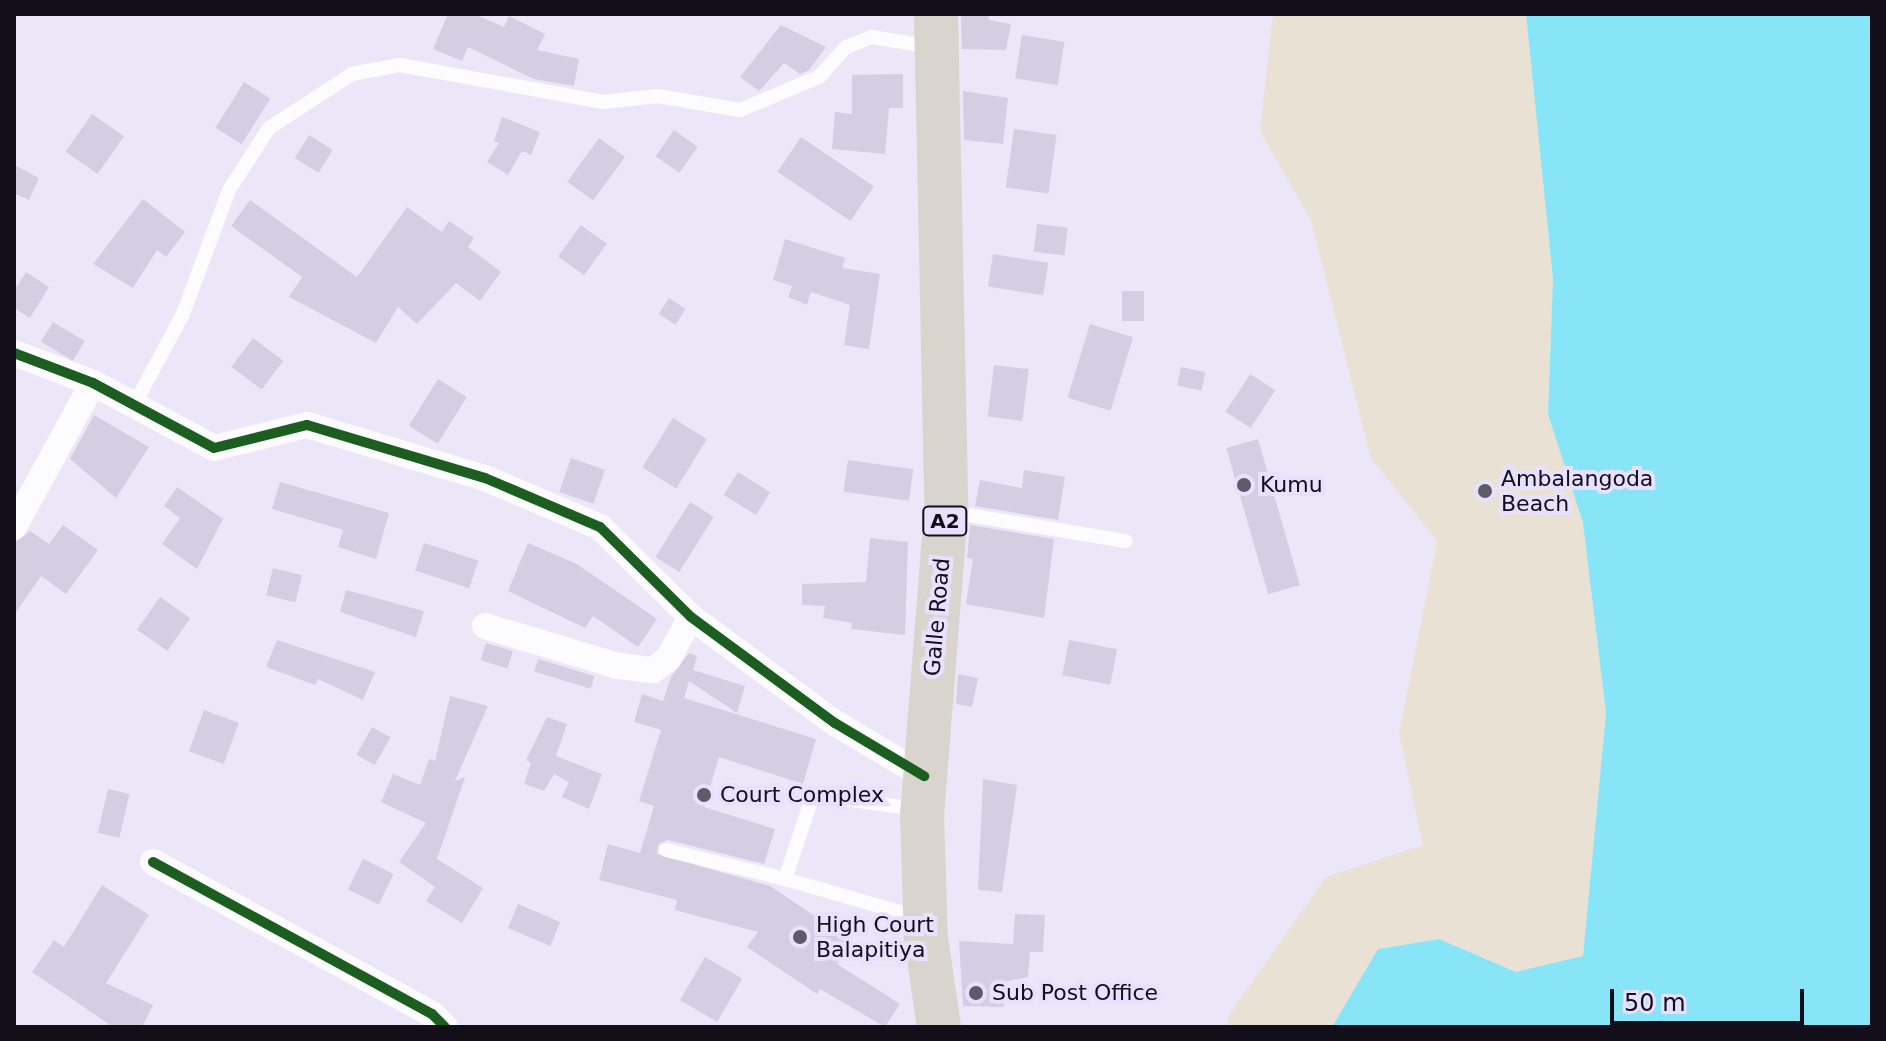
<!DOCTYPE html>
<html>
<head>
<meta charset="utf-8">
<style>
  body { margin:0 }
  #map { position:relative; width:1886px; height:1041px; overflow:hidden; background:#ece7f8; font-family:"DejaVu Sans",sans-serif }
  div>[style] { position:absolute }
  .sand>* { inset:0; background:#e9e1d4 }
  .water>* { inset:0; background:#87e5f7 }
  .building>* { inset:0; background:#d3cee1; transform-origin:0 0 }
  .lane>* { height:14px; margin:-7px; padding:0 7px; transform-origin:7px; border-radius:7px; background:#fcfbfe }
  .street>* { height:26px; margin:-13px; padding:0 13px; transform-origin:13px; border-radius:13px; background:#fcfbfe }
  .highway>* { height:44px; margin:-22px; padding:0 22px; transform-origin:22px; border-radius:22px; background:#dad4cf }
  .cycleway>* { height:10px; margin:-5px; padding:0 5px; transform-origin:5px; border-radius:5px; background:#1b5e20 }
  .dots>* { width:22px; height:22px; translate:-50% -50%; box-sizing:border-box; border:4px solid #e8e1fe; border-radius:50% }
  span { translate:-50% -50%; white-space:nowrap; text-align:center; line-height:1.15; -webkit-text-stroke:8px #e8e1fe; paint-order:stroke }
  .shield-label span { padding:2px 6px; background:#e8e1fe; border:2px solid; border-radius:6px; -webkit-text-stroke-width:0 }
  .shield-label { font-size:20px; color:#120f1b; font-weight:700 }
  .poi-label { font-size:22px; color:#120f1b }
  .left { translate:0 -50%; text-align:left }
  .street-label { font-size:22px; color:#120f1b }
  .frame { position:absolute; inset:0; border:16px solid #120f1b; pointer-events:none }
  .scale { position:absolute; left:1610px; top:989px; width:194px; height:36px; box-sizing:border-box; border:4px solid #120f1b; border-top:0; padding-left:10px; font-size:24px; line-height:28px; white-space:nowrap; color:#120f1b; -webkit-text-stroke:6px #e8e1fe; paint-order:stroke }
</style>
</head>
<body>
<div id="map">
  <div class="sand">
    <div style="clip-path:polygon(1273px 14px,1526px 14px,1553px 279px,1548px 414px,1583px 523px,1606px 713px,1583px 957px,1516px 972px,1439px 939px,1378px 949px,1332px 1027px,1228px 1027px,1228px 1016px,1326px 877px,1423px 845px,1399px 734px,1437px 541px,1371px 458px,1311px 220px,1260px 131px)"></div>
  </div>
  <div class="water">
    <div style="clip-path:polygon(1526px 14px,1872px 14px,1872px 1027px,1332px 1027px,1378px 949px,1439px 939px,1516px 972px,1583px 956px,1606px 713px,1583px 523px,1548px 414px,1553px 279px)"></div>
  </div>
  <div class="building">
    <div style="clip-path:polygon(448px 14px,474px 14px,504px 27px,509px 16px,545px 34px,537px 50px,579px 59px,574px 86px,534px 79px,468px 47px,462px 61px,433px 49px)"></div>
    <div style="clip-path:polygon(961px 14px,989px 14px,989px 20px,1011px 24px,1006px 50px,962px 49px)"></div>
    <div style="clip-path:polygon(781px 25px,826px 47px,809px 70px,800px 74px,784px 63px,759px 91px,740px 77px)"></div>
    <div style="left:1022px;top:35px;width:43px;height:44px;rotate:9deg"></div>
    <div style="clip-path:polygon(903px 74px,903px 108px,889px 108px,885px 154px,832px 149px,835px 112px,852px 114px,852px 75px)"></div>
    <div style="left:244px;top:82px;width:31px;height:54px;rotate:32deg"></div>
    <div style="clip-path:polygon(963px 91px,1008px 98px,1003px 144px,964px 140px)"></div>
    <div style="left:92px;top:114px;width:39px;height:46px;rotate:35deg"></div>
    <div style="clip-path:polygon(502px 117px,540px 132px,531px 155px,522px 151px,508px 175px,487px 162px,499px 143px,494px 141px)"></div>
    <div style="left:1014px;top:129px;width:43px;height:59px;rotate:8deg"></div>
    <div style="left:674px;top:130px;width:29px;height:32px;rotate:35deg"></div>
    <div style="left:309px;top:135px;width:28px;height:27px;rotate:32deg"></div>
    <div style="left:801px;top:137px;width:88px;height:42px;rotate:34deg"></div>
    <div style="left:599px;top:138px;width:32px;height:54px;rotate:36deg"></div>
    <div style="clip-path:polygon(14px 165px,39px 178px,29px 200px,14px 193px)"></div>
    <div style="clip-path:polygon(143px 199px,185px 232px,166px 257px,157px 250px,133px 288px,93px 264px)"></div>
    <div style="clip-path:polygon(250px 200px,357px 277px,407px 207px,442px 232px,449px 221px,474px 238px,468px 247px,501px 272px,480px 301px,456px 283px,417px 324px,398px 307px,376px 343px,289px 297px,302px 277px,231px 226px)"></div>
    <div style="left:1037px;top:224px;width:31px;height:28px;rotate:7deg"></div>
    <div style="left:581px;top:225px;width:32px;height:39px;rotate:36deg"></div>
    <div style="clip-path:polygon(785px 239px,845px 258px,842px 268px,880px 274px,869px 349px,844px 345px,850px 305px,811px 292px,807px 305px,788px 297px,792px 286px,773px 280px)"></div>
    <div style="left:993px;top:254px;width:56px;height:33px;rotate:9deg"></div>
    <div style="clip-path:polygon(26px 272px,49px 287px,30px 318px,14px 308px,14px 291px)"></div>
    <div style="left:1122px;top:291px;width:22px;height:30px"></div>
    <div style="left:669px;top:298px;width:20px;height:19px;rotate:33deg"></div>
    <div style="left:53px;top:322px;width:37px;height:23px;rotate:31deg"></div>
    <div style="left:1090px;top:324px;width:45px;height:77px;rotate:17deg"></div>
    <div style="left:253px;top:338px;width:38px;height:36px;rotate:37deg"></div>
    <div style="left:994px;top:365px;width:35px;height:52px;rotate:7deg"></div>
    <div style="left:1181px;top:367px;width:25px;height:19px;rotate:12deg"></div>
    <div style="left:1250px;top:374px;width:30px;height:45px;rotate:33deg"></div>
    <div style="left:438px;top:379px;width:34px;height:55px;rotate:32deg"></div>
    <div style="clip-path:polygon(94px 415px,149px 447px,116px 498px,70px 459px)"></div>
    <div style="left:673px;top:418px;width:40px;height:58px;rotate:32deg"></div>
    <div style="left:1258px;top:439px;width:152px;height:33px;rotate:74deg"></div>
    <div style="left:571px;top:458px;width:36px;height:36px;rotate:19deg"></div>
    <div style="left:848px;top:460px;width:66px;height:32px;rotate:8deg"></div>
    <div style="clip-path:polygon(1024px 470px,1065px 477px,1058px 520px,975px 506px,980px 480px,1022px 488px)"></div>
    <div style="left:738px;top:472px;width:38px;height:27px;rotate:32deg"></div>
    <div style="clip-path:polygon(280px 482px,389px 513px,376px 559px,338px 547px,343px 530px,272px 509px)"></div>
    <div style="clip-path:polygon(177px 487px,223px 519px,197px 569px,162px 544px,180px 518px,164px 506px)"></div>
    <div style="left:690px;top:502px;width:28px;height:65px;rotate:32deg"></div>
    <div style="clip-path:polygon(63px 525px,98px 550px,66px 594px,41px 576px,14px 615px,14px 543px,30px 531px,49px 544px)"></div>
    <div style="clip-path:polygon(970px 525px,1054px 539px,1044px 618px,966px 604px,973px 559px,967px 558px)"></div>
    <div style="clip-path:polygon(870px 538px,908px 542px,905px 635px,851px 629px,852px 623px,823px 618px,825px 606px,802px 605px,802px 584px,866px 582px)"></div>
    <div style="left:424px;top:543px;width:57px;height:29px;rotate:18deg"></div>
    <div style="clip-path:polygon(528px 543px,577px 564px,657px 619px,638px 647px,593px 616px,585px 628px,508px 591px)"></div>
    <div style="left:273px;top:568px;width:30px;height:28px;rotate:14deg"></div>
    <div style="clip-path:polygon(346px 590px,424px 611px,416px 637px,340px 612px)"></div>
    <div style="left:160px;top:597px;width:37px;height:40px;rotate:35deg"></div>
    <div style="clip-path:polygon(277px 640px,375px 672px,363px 700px,318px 679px,315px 685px,266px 667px)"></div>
    <div style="left:1069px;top:640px;width:49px;height:36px;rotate:11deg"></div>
    <div style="left:486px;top:643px;width:28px;height:18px;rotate:17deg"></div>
    <div style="clip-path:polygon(689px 653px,697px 656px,693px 670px,745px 686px,737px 713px,689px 681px,684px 698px,816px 739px,803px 784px,719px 757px,704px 807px,775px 829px,764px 864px,668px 840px,658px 844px,657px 854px,770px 886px,852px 941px,837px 964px,900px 1004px,885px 1027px,820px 989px,817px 994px,747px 947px,758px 932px,675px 910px,677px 900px,599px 880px,608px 844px,640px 853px,654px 806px,639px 801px,661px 730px,634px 722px,642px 694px,663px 701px,671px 677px)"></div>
    <div style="left:538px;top:659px;width:59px;height:13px;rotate:17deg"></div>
    <div style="clip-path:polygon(958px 674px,978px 678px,972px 707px,956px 704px)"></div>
    <div style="clip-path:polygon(450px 696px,488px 706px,455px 781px,465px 777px,437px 859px,483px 888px,462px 923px,426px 901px,435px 887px,399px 862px,426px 823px,381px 802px,393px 774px,420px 785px,429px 759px,435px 761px)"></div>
    <div style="left:204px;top:710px;width:37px;height:44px;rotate:20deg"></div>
    <div style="clip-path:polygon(547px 717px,567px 724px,556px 756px,602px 774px,589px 809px,562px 797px,569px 782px,554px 774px,544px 791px,524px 784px,531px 763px,526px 760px)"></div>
    <div style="left:372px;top:727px;width:21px;height:32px;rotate:29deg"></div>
    <div style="clip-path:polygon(983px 779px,1017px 785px,1002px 892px,978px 890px)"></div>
    <div style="left:108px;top:789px;width:22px;height:45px;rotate:13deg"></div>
    <div style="left:363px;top:859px;width:34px;height:34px;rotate:26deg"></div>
    <div style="clip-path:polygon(102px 885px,149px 915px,106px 983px,153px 1005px,142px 1027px,113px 1027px,32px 972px,54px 940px,64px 947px)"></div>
    <div style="left:518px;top:904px;width:46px;height:26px;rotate:23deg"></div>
    <div style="clip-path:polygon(1015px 914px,1045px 915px,1043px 952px,1030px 952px,1028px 977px,1004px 982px,1004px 1007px,963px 1006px,959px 941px,1013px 944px)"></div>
    <div style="left:705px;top:957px;width:43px;height:50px;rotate:30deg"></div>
  </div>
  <div class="lane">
    <div style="left:134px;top:405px;width:103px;rotate:-61.7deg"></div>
    <div style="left:183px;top:314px;width:132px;rotate:-69.6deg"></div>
    <div style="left:229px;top:190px;width:74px;rotate:-57.2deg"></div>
    <div style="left:269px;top:128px;width:99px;rotate:-33deg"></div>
    <div style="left:352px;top:74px;width:49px;rotate:-10.6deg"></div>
    <div style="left:400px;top:65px;width:207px;rotate:10.3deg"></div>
    <div style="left:604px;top:102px;width:54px;rotate:-6.3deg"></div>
    <div style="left:658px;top:96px;width:83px;rotate:9.7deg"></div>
    <div style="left:740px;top:110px;width:86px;rotate:-22.7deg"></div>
    <div style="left:819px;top:77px;width:40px;rotate:-48deg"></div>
    <div style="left:846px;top:47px;width:28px;rotate:-21deg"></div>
    <div style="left:872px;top:37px;width:62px;rotate:9.3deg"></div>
    <div style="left:950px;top:512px;width:178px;rotate:9.4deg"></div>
    <div style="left:917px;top:809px;width:105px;rotate:-172.3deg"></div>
    <div style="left:813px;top:795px;width:89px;rotate:108.4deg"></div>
    <div style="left:785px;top:879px;width:141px;rotate:16deg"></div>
    <div style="left:666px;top:850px;width:122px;rotate:13.7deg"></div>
  </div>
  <div class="street">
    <div style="left:14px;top:353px;width:85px;rotate:20.8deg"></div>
    <div style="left:93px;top:383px;width:137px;rotate:28.2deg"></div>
    <div style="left:214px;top:448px;width:96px;rotate:-13.9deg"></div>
    <div style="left:307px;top:425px;width:186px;rotate:16.6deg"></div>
    <div style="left:485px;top:478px;width:125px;rotate:23.1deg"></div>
    <div style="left:600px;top:527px;width:128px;rotate:44.7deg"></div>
    <div style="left:691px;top:617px;width:179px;rotate:36.4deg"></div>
    <div style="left:835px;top:723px;width:104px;rotate:30.8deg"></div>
    <div style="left:14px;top:527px;width:164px;rotate:-61.3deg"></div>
    <div style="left:485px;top:626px;width:139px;rotate:16.7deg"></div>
    <div style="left:618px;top:666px;width:35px;rotate:7deg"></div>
    <div style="left:653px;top:670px;width:19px;rotate:-36deg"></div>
    <div style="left:668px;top:659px;width:48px;rotate:-61.3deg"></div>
    <div style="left:153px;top:862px;width:318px;rotate:28.6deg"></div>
    <div style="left:432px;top:1014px;width:18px;rotate:45deg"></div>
  </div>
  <div class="highway">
    <div style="left:936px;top:14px;width:497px;rotate:88.8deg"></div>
    <div style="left:946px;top:511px;width:304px;rotate:94.5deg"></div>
    <div style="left:922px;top:814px;width:124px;rotate:88.2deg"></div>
    <div style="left:926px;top:938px;width:90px;rotate:81.7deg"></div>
  </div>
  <div class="cycleway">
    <div style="left:14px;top:353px;width:85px;rotate:20.8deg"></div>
    <div style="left:93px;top:383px;width:137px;rotate:28.2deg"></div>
    <div style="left:214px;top:448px;width:96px;rotate:-13.9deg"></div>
    <div style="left:307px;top:425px;width:186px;rotate:16.6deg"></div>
    <div style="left:485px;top:478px;width:125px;rotate:23.1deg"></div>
    <div style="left:600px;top:527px;width:128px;rotate:44.7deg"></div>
    <div style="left:691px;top:617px;width:179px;rotate:36.4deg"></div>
    <div style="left:835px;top:723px;width:104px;rotate:30.8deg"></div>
    <div style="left:153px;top:862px;width:318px;rotate:28.6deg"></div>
    <div style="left:432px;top:1014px;width:18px;rotate:45deg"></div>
  </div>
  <div class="dots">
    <div style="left:1244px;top:485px;background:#5e5b68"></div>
    <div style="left:1485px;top:491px;background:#5e5b68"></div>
    <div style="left:704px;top:795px;background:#5e5b68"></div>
    <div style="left:800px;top:937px;background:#5e5b68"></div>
    <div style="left:976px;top:993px;background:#5e5b68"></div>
  </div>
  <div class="shield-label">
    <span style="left:945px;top:521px">A2</span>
  </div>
  <div class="poi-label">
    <span class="left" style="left:1501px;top:491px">Ambalangoda<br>Beach</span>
    <span class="left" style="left:1260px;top:485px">Kumu</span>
    <span class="left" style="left:720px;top:795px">Court Complex</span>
    <span class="left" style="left:816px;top:937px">High Court<br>Balapitiya</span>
    <span class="left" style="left:992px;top:993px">Sub Post Office</span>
  </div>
  <div class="street-label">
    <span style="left:937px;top:617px;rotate:-85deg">Galle Road</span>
  </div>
  <div class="frame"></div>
  <div class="scale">50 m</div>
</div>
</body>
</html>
